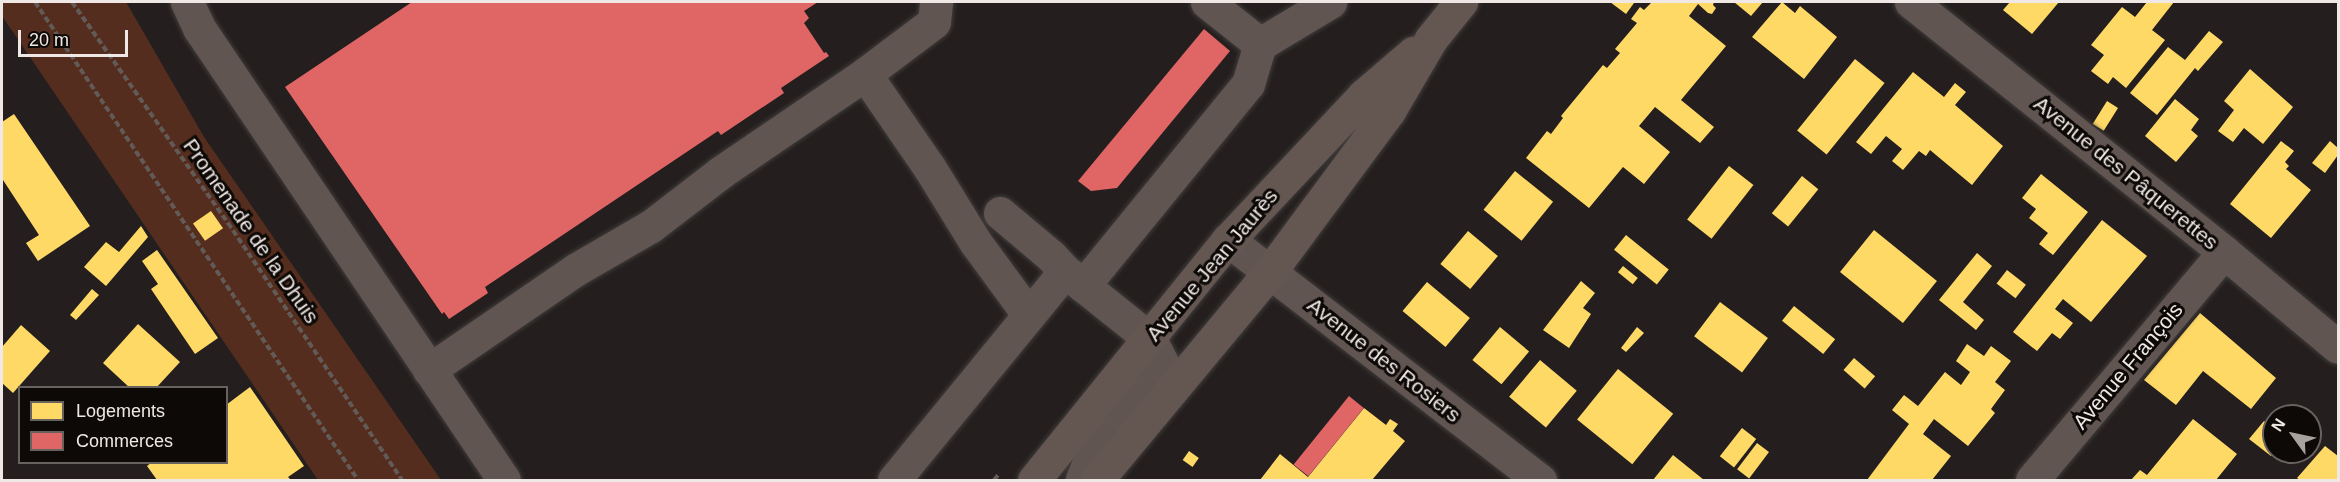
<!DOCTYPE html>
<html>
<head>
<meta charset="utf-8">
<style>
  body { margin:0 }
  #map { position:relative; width:2340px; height:482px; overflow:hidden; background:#241f1e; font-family:Arial,sans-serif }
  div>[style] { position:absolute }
  .green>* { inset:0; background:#552d1e }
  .homes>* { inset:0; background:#ffd966; transform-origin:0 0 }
  .shops>* { inset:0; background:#e06666; transform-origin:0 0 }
  .path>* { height:4px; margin-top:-2px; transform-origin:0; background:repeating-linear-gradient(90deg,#625a57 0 6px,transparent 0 9px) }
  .roads { filter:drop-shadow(0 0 2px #403c3b) drop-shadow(0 0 2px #403c3b) }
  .minor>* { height:33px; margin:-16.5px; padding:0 16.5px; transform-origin:16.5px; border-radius:16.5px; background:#615552 }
  .major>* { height:33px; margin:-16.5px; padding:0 16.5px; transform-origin:16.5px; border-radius:16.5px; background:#645651 }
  span { translate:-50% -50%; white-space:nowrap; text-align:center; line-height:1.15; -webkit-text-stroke:6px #0d0907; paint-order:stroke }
  .street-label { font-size:21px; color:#efe8e5 }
  .frame { position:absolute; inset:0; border:3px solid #efe8e5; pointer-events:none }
  .legend { position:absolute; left:18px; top:386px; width:210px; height:78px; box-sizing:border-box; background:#0d0907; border:2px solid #676260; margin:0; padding:8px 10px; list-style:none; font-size:18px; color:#efe8e5 }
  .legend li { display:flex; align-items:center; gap:12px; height:30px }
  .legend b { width:30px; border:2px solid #676260 }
  .north { position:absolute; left:2262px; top:404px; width:60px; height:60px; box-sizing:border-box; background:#0d0907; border:2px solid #676260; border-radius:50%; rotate:303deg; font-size:16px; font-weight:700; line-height:24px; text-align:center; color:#efe8e5 }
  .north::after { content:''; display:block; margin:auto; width:21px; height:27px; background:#a8a29f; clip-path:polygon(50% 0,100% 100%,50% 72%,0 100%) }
  .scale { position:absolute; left:18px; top:30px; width:110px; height:27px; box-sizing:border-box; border:3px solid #efe8e5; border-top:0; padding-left:8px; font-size:18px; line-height:21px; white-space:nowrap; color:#efe8e5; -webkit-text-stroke:4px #0d0907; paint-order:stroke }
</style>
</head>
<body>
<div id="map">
  <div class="green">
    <div style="clip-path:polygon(2px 2px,126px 2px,204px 137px,441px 480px,318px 480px,2px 16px)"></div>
  </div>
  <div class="homes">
    <div style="clip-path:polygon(1610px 2px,1632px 2px,1634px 3px,1626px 14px)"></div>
    <div style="clip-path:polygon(1652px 2px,1714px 2px,1713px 5px,1716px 8px,1712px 14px,1708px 13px,1698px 4px,1689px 16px,1726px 46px,1681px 100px,1714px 127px,1700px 143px,1655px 107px,1639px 126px,1670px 152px,1644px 184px,1623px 167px,1589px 208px,1526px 158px,1547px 131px,1551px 134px,1563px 118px,1561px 116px,1603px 65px,1607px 68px,1620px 53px,1615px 49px,1637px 23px,1631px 19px,1640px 7px,1644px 10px)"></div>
    <div style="clip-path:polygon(1734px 2px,1763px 2px,1751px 16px)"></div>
    <div style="clip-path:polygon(1782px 2px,1795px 13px,1800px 6px,1837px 37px,1804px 79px,1752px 37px)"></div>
    <div style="clip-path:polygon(2010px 2px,2059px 2px,2032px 34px,2003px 10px)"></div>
    <div style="clip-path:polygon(2147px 2px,2174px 2px,2152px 30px,2165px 40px,2126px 88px,2113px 77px,2108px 84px,2091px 71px,2104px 55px,2091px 45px,2122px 7px,2135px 17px)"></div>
    <div style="clip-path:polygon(2209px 31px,2223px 42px,2198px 71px,2195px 68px,2157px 115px,2130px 93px,2168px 47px,2185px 60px)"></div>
    <div style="left:1855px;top:59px;width:38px;height:92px;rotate:39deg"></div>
    <div style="clip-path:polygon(2250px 69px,2293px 107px,2263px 144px,2244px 128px,2233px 142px,2218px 131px,2234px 110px,2224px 101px)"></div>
    <div style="clip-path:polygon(1913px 72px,1944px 97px,1955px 83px,1966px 92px,1955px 105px,2003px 146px,1972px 185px,1930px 150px,1926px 156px,1919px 151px,1903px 170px,1892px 161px,1902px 149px,1886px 136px,1871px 154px,1856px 142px)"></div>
    <div style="clip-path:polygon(2175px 99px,2199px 119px,2191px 130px,2198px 136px,2176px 162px,2145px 136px)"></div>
    <div style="left:2107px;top:101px;width:13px;height:27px;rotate:32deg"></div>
    <div style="clip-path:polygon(14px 114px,90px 226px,38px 261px,26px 243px,39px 235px,3px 180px,2px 181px,2px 122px)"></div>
    <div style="clip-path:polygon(2281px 141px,2294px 151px,2285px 162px,2289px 166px,2286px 169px,2311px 190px,2271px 238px,2230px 204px)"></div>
    <div style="clip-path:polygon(2330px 141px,2338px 148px,2338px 155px,2325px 173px,2312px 163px)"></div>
    <div style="left:1729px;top:166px;width:31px;height:68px;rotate:38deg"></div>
    <div style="left:1515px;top:171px;width:49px;height:50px;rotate:39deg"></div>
    <div style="clip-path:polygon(2041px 174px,2088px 212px,2053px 255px,2039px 244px,2048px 233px,2029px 218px,2036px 209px,2022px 198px)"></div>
    <div style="left:1802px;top:176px;width:21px;height:48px;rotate:39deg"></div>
    <div style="left:211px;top:211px;width:21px;height:22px;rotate:55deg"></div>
    <div style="clip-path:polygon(2102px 220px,2147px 256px,2091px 322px,2063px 299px,2055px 309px,2073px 323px,2060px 339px,2052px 333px,2037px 351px,2013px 332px)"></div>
    <div style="clip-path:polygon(141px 226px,148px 237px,106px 286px,84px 267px,106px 242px,119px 252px)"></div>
    <div style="left:1874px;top:230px;width:81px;height:54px;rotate:39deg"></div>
    <div style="left:1468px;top:231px;width:39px;height:43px;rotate:40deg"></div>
    <div style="left:1626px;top:235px;width:55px;height:19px;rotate:39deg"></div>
    <div style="clip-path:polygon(157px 250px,218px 338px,195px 354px,151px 289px,158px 284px,142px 261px)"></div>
    <div style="clip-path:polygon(1977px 253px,1992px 266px,1963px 302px,1984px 320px,1976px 330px,1939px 300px)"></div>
    <div style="left:1623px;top:266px;width:19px;height:8px;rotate:39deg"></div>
    <div style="left:2007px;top:270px;width:24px;height:17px;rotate:38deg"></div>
    <div style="clip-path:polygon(1581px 281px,1595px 293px,1583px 308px,1591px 314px,1569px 348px,1543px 330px)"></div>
    <div style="left:1427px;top:282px;width:56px;height:38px;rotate:40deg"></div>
    <div style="clip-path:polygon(92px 289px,99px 295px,76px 320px,70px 315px)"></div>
    <div style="left:1720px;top:302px;width:60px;height:43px;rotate:37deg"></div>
    <div style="left:1794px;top:306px;width:53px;height:19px;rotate:39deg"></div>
    <div style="clip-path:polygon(2200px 313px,2276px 378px,2251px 409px,2203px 371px,2176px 405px,2144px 380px)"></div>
    <div style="clip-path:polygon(138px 324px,180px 362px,156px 388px,130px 388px,103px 363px)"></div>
    <div style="clip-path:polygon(21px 325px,50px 351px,13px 393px,2px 383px,2px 347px)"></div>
    <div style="left:1500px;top:327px;width:38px;height:43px;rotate:40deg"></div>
    <div style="clip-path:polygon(1637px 327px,1644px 333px,1626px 352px,1621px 348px)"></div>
    <div style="clip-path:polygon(1967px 344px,1984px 356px,1991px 346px,2011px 361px,1995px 382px,2005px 390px,1991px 409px,1995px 413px,1968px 446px,1934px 419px,1923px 434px,1951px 456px,1932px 480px,1867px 480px,1909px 424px,1892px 410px,1904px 395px,1918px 406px,1945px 372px,1961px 385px,1970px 372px,1956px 361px)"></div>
    <div style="left:1854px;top:358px;width:28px;height:16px;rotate:41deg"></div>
    <div style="left:1540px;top:360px;width:48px;height:48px;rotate:40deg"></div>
    <div style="left:1618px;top:369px;width:71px;height:65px;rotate:39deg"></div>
    <div style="clip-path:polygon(250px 387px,304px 466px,288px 477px,291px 480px,157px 480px,147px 466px,152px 462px,226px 462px,226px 405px)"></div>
    <div style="clip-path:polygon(1364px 408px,1386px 425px,1390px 419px,1398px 424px,1393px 431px,1405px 441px,1372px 480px,1260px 480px,1280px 454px,1308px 477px)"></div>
    <div style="clip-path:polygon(2193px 419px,2237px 454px,2216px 480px,2131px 480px,2140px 470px,2147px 475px)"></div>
    <div style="clip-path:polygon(2264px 421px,2274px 428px,2274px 453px,2271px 456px,2249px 439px)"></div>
    <div style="left:1742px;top:428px;width:18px;height:36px;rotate:38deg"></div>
    <div style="left:1757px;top:443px;width:15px;height:33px;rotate:37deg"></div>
    <div style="clip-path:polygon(2325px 446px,2338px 456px,2338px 480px,2300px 480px,2297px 478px)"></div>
    <div style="left:1189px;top:451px;width:12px;height:11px;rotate:35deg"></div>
    <div style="clip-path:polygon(1673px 455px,1704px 480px,1653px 480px)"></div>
  </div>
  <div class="shops">
    <div style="clip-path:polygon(412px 2px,818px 2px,804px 11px,809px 18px,804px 23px,824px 53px,826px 52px,829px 56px,781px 88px,784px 93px,721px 135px,718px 131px,485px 287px,488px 293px,449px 319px,444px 312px,442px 314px,285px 87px)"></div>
    <div style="clip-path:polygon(1204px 29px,1230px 51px,1117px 188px,1091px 191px,1078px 181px)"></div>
    <div style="left:1349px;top:396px;width:19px;height:88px;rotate:39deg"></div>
  </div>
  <div class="path">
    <div style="left:35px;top:2px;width:577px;rotate:55.95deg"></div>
    <div style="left:72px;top:2px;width:271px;rotate:54.8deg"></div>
    <div style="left:228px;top:223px;width:310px;rotate:55.9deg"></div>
    <div style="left:994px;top:480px;width:8px;rotate:-50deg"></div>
  </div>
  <div class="roads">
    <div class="minor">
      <div style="left:187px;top:2px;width:29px;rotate:65deg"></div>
      <div style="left:199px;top:28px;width:545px;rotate:55.99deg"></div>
      <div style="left:1207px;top:2px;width:68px;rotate:38.4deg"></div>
      <div style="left:1911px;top:2px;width:401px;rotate:38.6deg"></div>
      <div style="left:2224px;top:252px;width:148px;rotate:39.8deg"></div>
      <div style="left:865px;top:74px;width:113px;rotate:55.5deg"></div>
      <div style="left:929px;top:167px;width:89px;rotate:58.3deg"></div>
      <div style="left:976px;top:243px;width:88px;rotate:53.8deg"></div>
      <div style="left:1000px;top:213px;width:67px;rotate:40.1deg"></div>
      <div style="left:1051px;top:256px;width:21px;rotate:47deg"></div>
      <div style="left:1065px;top:271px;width:109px;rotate:38.7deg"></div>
      <div style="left:1150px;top:339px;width:29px;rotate:63deg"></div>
      <div style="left:1163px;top:365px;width:116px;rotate:128.4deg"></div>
      <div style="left:1091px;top:456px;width:26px;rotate:111deg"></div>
      <div style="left:1228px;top:240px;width:394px;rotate:37.6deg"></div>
      <div style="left:1083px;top:286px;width:261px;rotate:-50.8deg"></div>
      <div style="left:1248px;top:84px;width:42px;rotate:-73.3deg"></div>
      <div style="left:1260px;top:44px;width:82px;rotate:-31deg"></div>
      <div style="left:429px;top:370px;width:177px;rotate:-34.4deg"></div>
      <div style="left:575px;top:270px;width:88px;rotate:-30.1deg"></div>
      <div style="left:651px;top:226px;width:88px;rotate:-37.6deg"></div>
      <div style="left:721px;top:172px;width:174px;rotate:-34.2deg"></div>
      <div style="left:865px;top:74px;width:86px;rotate:-37deg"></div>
      <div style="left:934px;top:22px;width:20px;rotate:-84deg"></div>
      <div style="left:894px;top:480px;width:270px;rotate:-50.7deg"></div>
      <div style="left:2032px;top:480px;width:298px;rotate:-49.9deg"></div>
    </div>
    <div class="major">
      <div style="left:1034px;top:480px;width:309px;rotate:-51.1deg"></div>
      <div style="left:1228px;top:240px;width:199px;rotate:-46.8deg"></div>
      <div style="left:1364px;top:95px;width:65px;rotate:-40.6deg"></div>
      <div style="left:1097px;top:480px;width:269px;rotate:-50.3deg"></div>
      <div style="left:1269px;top:273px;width:202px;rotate:-53.5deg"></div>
      <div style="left:1389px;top:111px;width:83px;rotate:-59.7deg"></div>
      <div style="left:1431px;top:39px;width:48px;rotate:-51deg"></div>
    </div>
  </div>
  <div class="street-label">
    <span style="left:2126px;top:173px;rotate:39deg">Avenue des Pâquerettes</span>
    <span style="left:251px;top:231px;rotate:55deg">Promenade de la Dhuis</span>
    <span style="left:1212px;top:265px;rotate:-50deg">Avenue Jean Jaurès</span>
    <span style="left:1384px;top:360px;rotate:38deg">Avenue des Rosiers</span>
    <span style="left:2128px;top:366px;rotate:-50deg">Avenue François</span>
  </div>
  <div class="frame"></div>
  <ul class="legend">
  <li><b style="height:16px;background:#ffd966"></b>Logements</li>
  <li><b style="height:16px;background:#e06666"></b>Commerces</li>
  </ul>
  <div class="north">N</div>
  <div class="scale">20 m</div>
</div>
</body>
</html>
